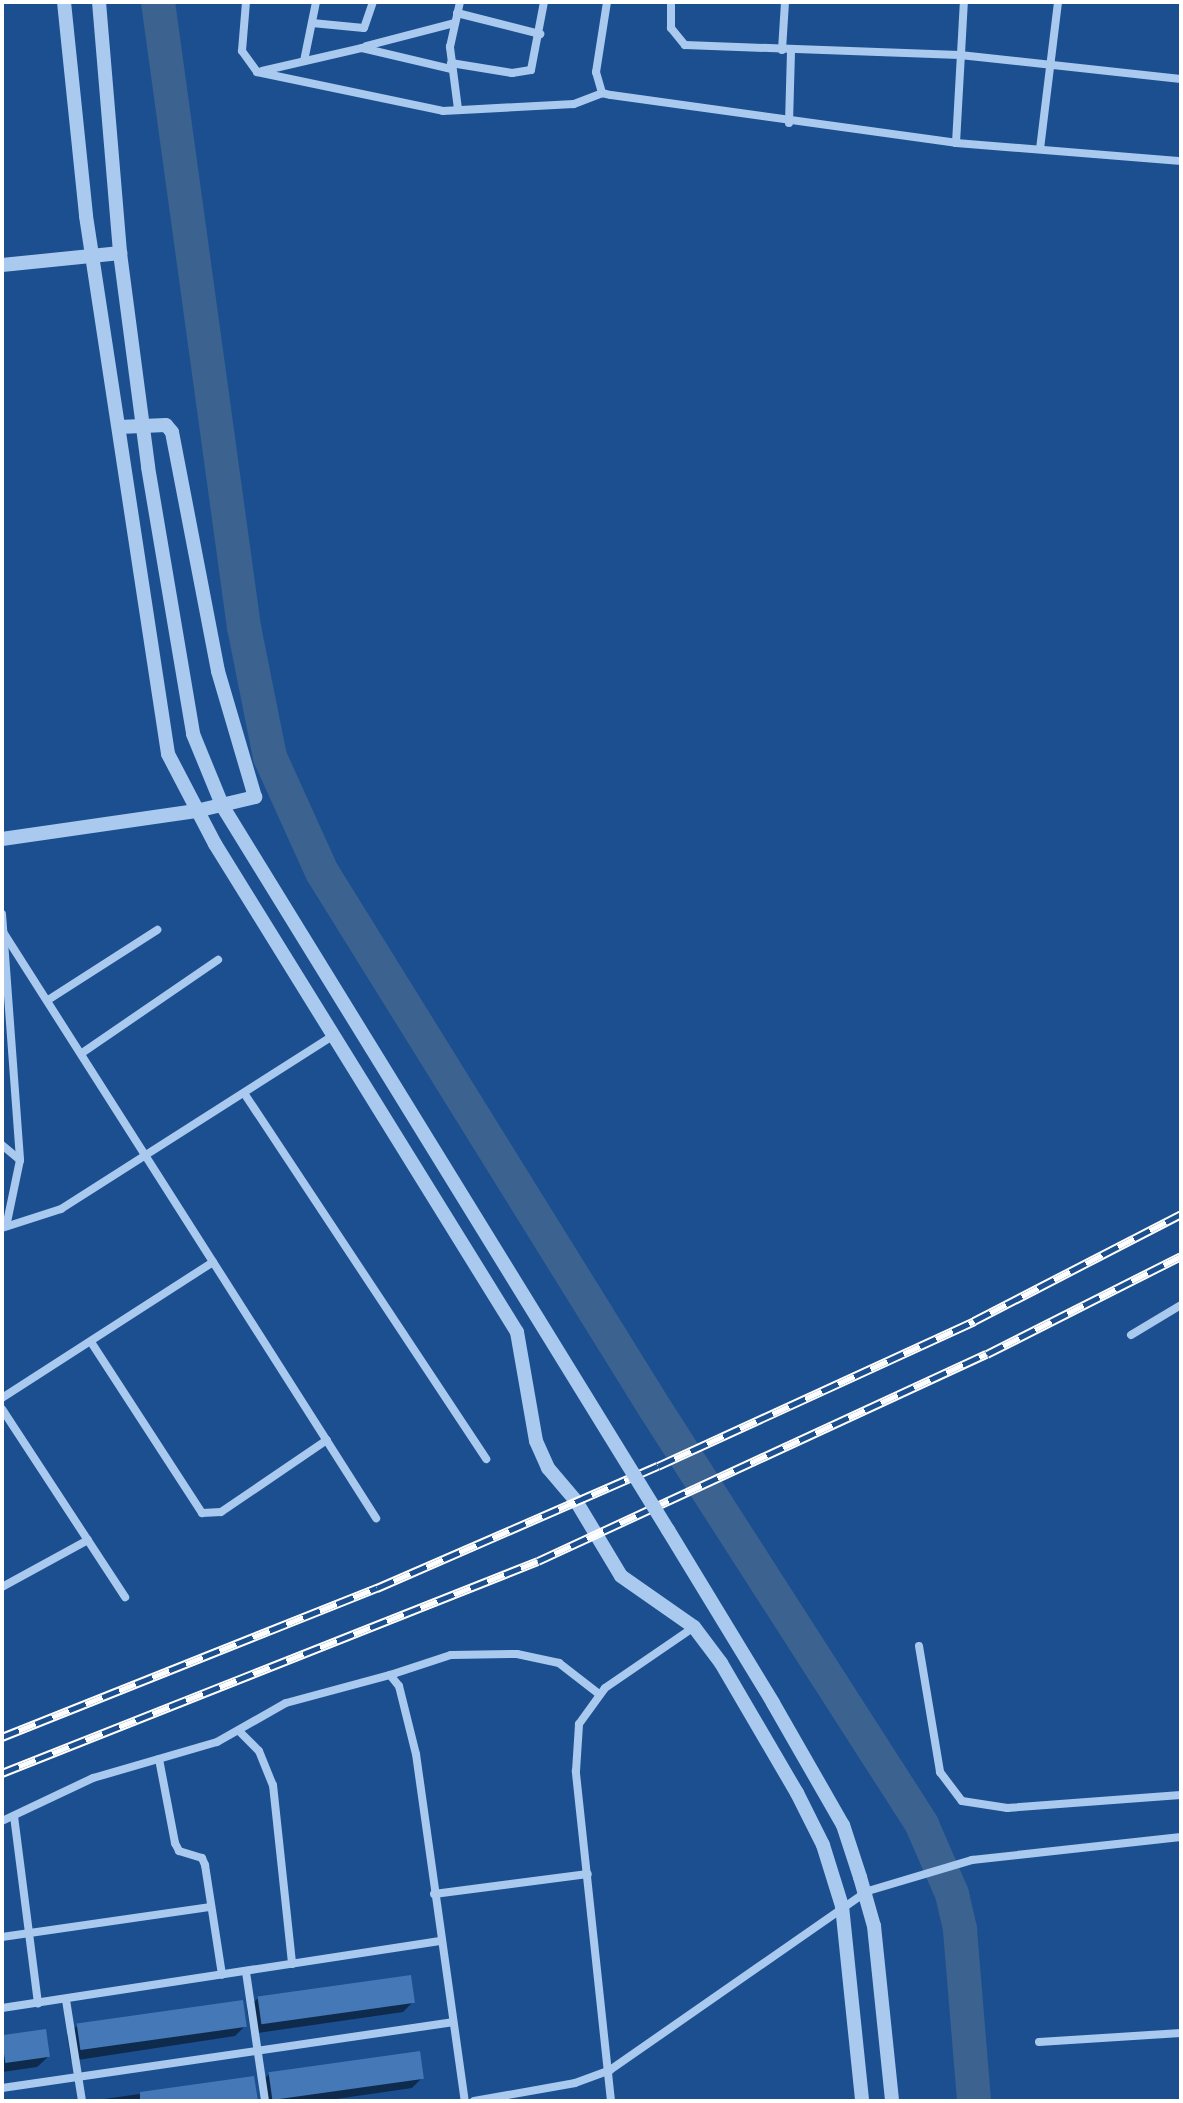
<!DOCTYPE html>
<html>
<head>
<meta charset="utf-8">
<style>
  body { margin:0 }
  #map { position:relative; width:1183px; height:2103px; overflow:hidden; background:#1b4f8f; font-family:"Archivo Narrow",sans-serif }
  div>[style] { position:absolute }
  .shadow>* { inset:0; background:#0007 }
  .river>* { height:34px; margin:-17px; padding:0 17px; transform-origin:17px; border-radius:17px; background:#3c6290 }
  .building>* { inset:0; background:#4478b7; transform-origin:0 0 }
  .minor>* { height:8px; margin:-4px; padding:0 4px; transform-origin:4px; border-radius:4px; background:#a9c9ee }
  .tertiary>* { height:14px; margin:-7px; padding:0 7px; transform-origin:7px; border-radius:7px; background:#a9c9ee }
  .rail>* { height:9px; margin-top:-4.5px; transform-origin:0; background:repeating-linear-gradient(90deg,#1b4f8f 0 18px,#fff 0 36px); box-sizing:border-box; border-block:2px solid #fff }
  .tertiary-bridge>* { height:14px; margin:-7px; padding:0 7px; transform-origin:7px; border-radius:7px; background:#a9c9ee }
  span { translate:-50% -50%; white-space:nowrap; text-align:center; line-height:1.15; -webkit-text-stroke:8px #1b4f8f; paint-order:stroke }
  .frame { position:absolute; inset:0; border:4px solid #fff; pointer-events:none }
</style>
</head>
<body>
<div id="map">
  <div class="shadow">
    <div style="clip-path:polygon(258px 1998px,413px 2002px,403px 2012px,251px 2034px,247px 2009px)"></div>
    <div style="clip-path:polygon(78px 2025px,245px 2026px,235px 2036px,71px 2061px,67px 2035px)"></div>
    <div style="clip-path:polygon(2px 2038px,48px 2057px,37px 2067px,2px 2072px)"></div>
    <div style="clip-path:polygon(269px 2074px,422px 2078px,412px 2088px,322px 2101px,261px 2101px,259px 2084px)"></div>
    <div style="clip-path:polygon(252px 2078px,256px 2101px,90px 2101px)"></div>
  </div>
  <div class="river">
    <div style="left:158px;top:2px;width:631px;rotate:82.17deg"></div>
    <div style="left:244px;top:627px;width:133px;rotate:78.7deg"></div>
    <div style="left:270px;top:757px;width:126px;rotate:65.7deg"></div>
    <div style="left:322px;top:872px;width:633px;rotate:58.17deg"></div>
    <div style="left:656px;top:1410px;width:493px;rotate:57.3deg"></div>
    <div style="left:922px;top:1825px;width:75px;rotate:66.5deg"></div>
    <div style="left:952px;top:1894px;width:37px;rotate:77deg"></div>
    <div style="left:960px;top:1930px;width:172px;rotate:85.3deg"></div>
  </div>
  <div class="building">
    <div style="left:411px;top:1975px;width:28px;height:155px;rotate:82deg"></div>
    <div style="left:243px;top:2000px;width:27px;height:168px;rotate:82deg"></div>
    <div style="left:46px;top:2029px;width:28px;height:45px;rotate:82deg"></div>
    <div style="left:420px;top:2051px;width:28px;height:153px;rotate:82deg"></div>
    <div style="clip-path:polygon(254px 2076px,258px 2101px,140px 2101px,140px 2092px)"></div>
  </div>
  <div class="minor">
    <div style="left:246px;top:2px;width:49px;rotate:94.7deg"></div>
    <div style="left:242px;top:51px;width:26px;rotate:54deg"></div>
    <div style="left:257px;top:72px;width:190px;rotate:11.8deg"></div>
    <div style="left:443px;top:111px;width:131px;rotate:-3.1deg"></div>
    <div style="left:574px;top:104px;width:30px;rotate:-21deg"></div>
    <div style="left:607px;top:2px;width:71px;rotate:98.9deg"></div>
    <div style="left:596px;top:72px;width:22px;rotate:74deg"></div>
    <div style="left:602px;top:93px;width:9px;rotate:13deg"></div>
    <div style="left:611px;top:95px;width:348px;rotate:7.9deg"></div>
    <div style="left:956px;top:143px;width:226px;rotate:4.6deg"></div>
    <div style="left:671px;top:2px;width:26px;rotate:90deg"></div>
    <div style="left:671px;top:28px;width:22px;rotate:51deg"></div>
    <div style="left:685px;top:45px;width:275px;rotate:2.1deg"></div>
    <div style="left:960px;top:55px;width:222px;rotate:6.2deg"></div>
    <div style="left:457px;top:13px;width:86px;rotate:14.2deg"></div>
    <div style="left:312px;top:23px;width:52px;rotate:5.5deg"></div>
    <div style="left:364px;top:28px;width:28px;rotate:-71deg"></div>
    <div style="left:366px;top:46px;width:91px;rotate:-14.6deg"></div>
    <div style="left:782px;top:50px;width:48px;rotate:-86.4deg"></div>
    <div style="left:304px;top:61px;width:60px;rotate:-78.5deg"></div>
    <div style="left:451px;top:63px;width:62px;rotate:9.3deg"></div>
    <div style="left:512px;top:73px;width:19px;rotate:-9deg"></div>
    <div style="left:531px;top:70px;width:69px;rotate:-79.2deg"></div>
    <div style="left:262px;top:71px;width:103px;rotate:-13deg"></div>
    <div style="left:362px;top:48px;width:91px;rotate:13.3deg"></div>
    <div style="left:458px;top:109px;width:63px;rotate:-97.4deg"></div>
    <div style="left:450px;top:47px;width:46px;rotate:-77.5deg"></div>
    <div style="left:789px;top:123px;width:73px;rotate:-88.4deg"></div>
    <div style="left:956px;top:143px;width:141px;rotate:-86.8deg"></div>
    <div style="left:1040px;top:149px;width:148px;rotate:-83deg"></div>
    <div style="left:2px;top:914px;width:247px;rotate:85.8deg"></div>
    <div style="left:20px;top:1160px;width:63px;rotate:101.8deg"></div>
    <div style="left:3px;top:932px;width:695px;rotate:57.52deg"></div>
    <div style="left:48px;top:1000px;width:130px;rotate:-32.7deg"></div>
    <div style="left:82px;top:1053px;width:165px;rotate:-34.4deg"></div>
    <div style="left:244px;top:1093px;width:439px;rotate:56.5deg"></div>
    <div style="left:2px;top:1145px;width:23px;rotate:40deg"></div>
    <div style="left:2px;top:1228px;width:62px;rotate:-17.9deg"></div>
    <div style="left:61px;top:1209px;width:324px;rotate:-32.5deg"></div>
    <div style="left:1131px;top:1335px;width:58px;rotate:-31deg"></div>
    <div style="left:91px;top:1342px;width:204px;rotate:57deg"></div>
    <div style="left:202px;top:1513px;width:19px;rotate:-3deg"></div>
    <div style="left:221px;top:1512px;width:128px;rotate:-34.2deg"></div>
    <div style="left:2px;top:1398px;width:251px;rotate:-32.8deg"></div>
    <div style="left:2px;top:1409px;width:225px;rotate:56.8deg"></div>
    <div style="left:2px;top:1587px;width:98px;rotate:-28.7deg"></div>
    <div style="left:919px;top:1646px;width:128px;rotate:80.5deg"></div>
    <div style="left:940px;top:1772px;width:36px;rotate:53deg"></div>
    <div style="left:962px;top:1801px;width:46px;rotate:8.8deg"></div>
    <div style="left:1007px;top:1808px;width:174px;rotate:-4.3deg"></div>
    <div style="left:390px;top:1675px;width:64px;rotate:-18.2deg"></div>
    <div style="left:451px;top:1655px;width:66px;rotate:-0.9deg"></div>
    <div style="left:517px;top:1654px;width:43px;rotate:12.1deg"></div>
    <div style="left:559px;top:1663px;width:51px;rotate:37.8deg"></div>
    <div style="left:239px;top:1731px;width:28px;rotate:45deg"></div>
    <div style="left:259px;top:1751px;width:37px;rotate:68deg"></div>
    <div style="left:273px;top:1785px;width:180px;rotate:83.9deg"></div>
    <div style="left:159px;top:1759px;width:86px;rotate:79.2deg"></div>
    <div style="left:175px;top:1843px;width:9px;rotate:63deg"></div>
    <div style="left:179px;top:1851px;width:24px;rotate:17deg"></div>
    <div style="left:202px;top:1858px;width:8px;rotate:67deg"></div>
    <div style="left:205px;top:1865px;width:111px;rotate:81.2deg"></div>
    <div style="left:14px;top:1816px;width:189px;rotate:82.7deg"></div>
    <div style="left:2px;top:1821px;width:101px;rotate:-25.3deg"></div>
    <div style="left:93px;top:1778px;width:129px;rotate:-16.2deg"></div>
    <div style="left:217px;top:1742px;width:79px;rotate:-29.5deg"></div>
    <div style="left:286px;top:1703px;width:108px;rotate:-15.1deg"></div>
    <div style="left:390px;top:1675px;width:14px;rotate:51deg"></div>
    <div style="left:399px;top:1686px;width:70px;rotate:76deg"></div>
    <div style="left:416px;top:1754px;width:350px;rotate:82deg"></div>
    <div style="left:434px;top:1894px;width:155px;rotate:-7.4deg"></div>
    <div style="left:2px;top:1937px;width:211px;rotate:-8.2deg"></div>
    <div style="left:246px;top:1972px;width:130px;rotate:81.6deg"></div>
    <div style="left:66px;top:2000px;width:102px;rotate:81deg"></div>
    <div style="left:2px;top:2008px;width:443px;rotate:-8.7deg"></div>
    <div style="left:1039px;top:2042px;width:142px;rotate:-3.6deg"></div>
    <div style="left:2px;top:2088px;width:455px;rotate:-8.3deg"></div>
    <div style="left:474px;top:2101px;width:103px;rotate:-10.1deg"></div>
    <div style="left:575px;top:2083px;width:37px;rotate:-20deg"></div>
    <div style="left:610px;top:2070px;width:314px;rotate:-34.8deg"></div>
    <div style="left:868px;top:1891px;width:109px;rotate:-16.6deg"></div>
    <div style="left:972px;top:1860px;width:210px;rotate:-6.3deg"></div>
    <div style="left:611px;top:2101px;width:332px;rotate:-96.1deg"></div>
    <div style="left:576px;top:1771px;width:47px;rotate:-86.3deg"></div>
    <div style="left:579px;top:1724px;width:44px;rotate:-54.2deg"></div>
    <div style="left:605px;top:1688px;width:108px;rotate:-34.4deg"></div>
  </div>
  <div class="tertiary">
    <div style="left:64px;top:2px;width:215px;rotate:84.1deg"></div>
    <div style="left:86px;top:216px;width:544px;rotate:81.33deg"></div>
    <div style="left:168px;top:754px;width:102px;rotate:62.4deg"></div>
    <div style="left:215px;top:844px;width:574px;rotate:58.25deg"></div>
    <div style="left:517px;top:1332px;width:111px;rotate:80.1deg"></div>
    <div style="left:536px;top:1441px;width:30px;rotate:66deg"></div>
    <div style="left:548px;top:1468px;width:43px;rotate:49.7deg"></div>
    <div style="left:576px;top:1501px;width:87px;rotate:59deg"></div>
    <div style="left:621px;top:1576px;width:89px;rotate:34.9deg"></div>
    <div style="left:694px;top:1627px;width:45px;rotate:53.1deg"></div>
    <div style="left:721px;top:1663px;width:151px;rotate:59.7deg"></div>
    <div style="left:797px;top:1793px;width:58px;rotate:63.4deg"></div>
    <div style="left:823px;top:1845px;width:64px;rotate:72.7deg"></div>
    <div style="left:842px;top:1906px;width:196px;rotate:84.1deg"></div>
    <div style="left:99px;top:2px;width:252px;rotate:85.2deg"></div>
    <div style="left:120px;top:253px;width:216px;rotate:82.5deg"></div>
    <div style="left:2px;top:265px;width:119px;rotate:-5.8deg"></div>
    <div style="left:2px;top:839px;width:196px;rotate:-8.2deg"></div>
    <div style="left:196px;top:811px;width:61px;rotate:-13.3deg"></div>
    <div style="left:255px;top:797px;width:131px;rotate:-106.4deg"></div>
    <div style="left:218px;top:671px;width:243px;rotate:-100.9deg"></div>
    <div style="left:172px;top:432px;width:9px;rotate:-131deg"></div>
    <div style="left:166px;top:425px;width:47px;rotate:177.6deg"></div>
    <div style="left:668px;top:1530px;width:202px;rotate:58.7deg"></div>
  </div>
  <div class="rail">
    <div style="left:2px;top:1737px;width:404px;rotate:-21.7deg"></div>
    <div style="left:377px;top:1588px;width:306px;rotate:-23.5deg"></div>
    <div style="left:658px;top:1466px;width:348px;rotate:-24.6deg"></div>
    <div style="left:974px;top:1321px;width:233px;rotate:-27.3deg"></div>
    <div style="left:2px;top:1773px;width:576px;rotate:-21.58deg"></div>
    <div style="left:538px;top:1561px;width:494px;rotate:-24.8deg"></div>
    <div style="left:987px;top:1354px;width:217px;rotate:-26.8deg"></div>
  </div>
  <div class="tertiary-bridge">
    <div style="left:148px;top:467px;width:271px;rotate:80.4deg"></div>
    <div style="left:193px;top:734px;width:79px;rotate:67.7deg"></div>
    <div style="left:223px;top:807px;width:849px;rotate:58.39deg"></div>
    <div style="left:773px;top:1703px;width:141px;rotate:60.2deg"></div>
    <div style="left:843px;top:1825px;width:55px;rotate:71.9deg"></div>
    <div style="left:860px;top:1877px;width:51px;rotate:74.1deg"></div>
    <div style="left:874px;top:1926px;width:176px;rotate:84.1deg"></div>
  </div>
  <div class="frame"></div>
</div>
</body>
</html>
